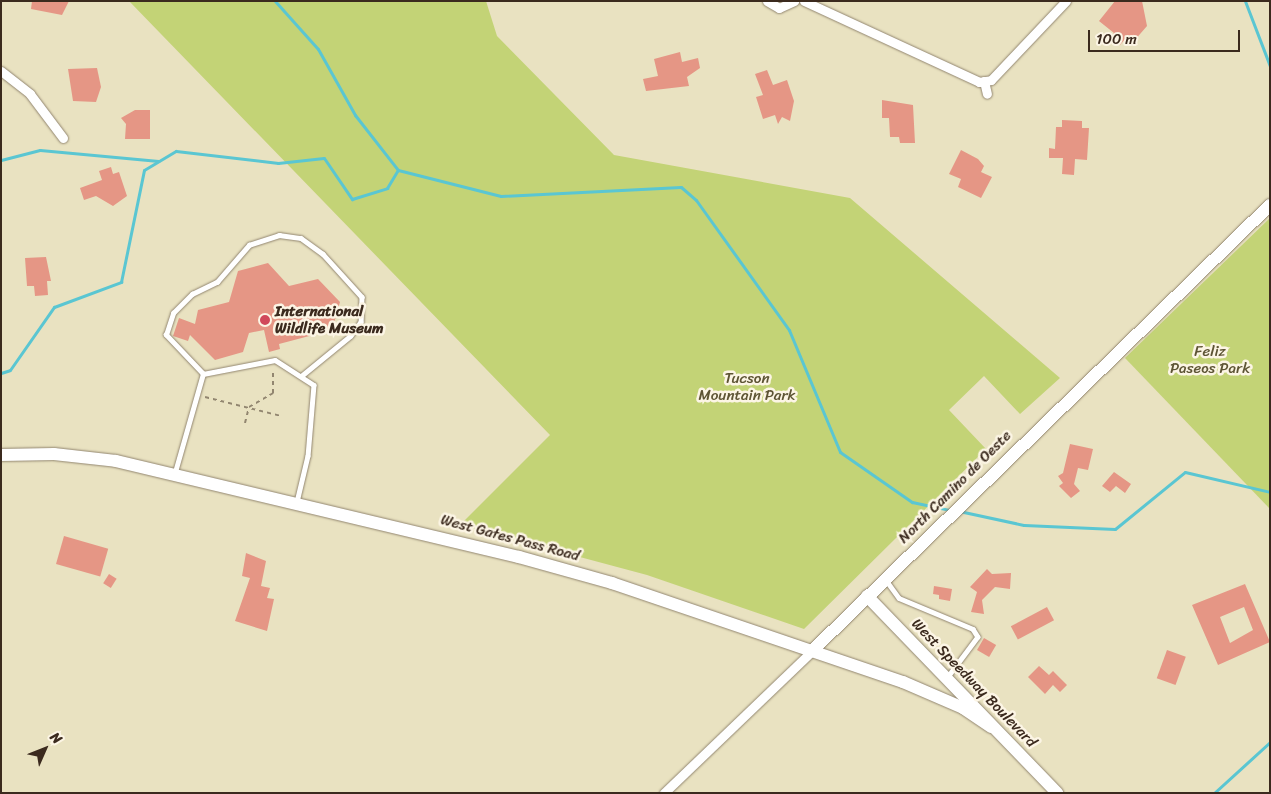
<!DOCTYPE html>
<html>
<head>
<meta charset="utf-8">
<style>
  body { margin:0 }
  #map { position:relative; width:1271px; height:794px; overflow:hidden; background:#e9e2c1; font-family:Sriracha,sans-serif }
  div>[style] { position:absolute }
  .green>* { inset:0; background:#c3d376 }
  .stream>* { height:3px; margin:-1.5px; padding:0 1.5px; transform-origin:1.5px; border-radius:1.5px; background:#5ac6d2 }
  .building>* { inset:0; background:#e59685; transform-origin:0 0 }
  .path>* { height:2px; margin-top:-1px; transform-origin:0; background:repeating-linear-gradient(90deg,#928670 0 4px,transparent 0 8px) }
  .roads { filter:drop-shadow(0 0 1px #928670) drop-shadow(0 0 1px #928670) }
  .lane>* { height:4.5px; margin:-2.25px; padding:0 2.25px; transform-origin:2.25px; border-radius:2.25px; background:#fff }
  .street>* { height:9px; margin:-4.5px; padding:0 4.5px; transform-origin:4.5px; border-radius:4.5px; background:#fff }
  .secondary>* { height:12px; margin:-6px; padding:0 6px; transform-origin:6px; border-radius:6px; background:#fff }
  .dots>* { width:14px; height:14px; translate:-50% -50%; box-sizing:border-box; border:2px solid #fcf5e5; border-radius:50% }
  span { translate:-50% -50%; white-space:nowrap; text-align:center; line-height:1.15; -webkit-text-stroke:5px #fcf5e5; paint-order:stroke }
  .poi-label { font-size:15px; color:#3b2a1e; font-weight:700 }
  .left { translate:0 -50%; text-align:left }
  .park-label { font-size:15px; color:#5d5434 }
  .street-label { font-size:15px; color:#3b2a1e }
  .frame { position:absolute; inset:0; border:2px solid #3b2a1e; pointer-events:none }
  .north { position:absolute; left:20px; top:724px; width:50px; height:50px; -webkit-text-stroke:4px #fcf5e5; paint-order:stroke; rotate:46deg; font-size:14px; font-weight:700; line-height:20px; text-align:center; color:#3b2a1e }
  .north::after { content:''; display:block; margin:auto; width:18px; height:22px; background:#3b2a1e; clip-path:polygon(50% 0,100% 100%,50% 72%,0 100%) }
  .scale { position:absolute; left:1088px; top:30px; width:152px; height:22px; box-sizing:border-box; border:2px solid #3b2a1e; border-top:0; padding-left:6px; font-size:15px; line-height:18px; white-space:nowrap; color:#3b2a1e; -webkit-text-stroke:4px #fcf5e5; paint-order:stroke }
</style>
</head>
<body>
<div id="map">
  <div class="green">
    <div style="clip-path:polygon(129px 1px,486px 1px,497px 36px,614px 155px,850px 198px,1060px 378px,1020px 414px,984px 376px,949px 410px,986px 449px,804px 629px,647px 575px,460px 525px,550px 435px)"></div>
    <div style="clip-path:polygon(1270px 218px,1270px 509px,1125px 358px)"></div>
  </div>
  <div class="stream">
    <div style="left:275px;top:1px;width:64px;rotate:48.1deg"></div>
    <div style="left:318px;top:49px;width:76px;rotate:60.7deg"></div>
    <div style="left:355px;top:115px;width:70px;rotate:52deg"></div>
    <div style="left:398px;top:170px;width:106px;rotate:14.2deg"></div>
    <div style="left:501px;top:196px;width:180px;rotate:-2.9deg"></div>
    <div style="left:681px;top:187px;width:20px;rotate:41deg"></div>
    <div style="left:696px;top:200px;width:160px;rotate:54.4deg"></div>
    <div style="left:789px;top:330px;width:132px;rotate:67.3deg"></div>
    <div style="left:840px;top:452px;width:88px;rotate:34.8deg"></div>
    <div style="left:912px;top:502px;width:39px;rotate:12deg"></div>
    <div style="left:1245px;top:1px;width:70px;rotate:69deg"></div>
    <div style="left:1px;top:160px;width:40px;rotate:-14.4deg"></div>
    <div style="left:40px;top:150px;width:119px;rotate:5.3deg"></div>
    <div style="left:1px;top:373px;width:9px;rotate:-18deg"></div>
    <div style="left:10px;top:370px;width:77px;rotate:-55.1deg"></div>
    <div style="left:54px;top:307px;width:72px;rotate:-20.5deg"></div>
    <div style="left:121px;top:282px;width:114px;rotate:-78.4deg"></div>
    <div style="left:144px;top:170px;width:37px;rotate:-31deg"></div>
    <div style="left:176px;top:151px;width:103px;rotate:6.7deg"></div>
    <div style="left:278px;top:163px;width:46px;rotate:-6.2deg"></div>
    <div style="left:324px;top:158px;width:50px;rotate:55.7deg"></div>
    <div style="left:352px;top:199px;width:37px;rotate:-17deg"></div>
    <div style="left:387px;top:188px;width:21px;rotate:-59deg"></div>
    <div style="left:959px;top:511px;width:66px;rotate:12.2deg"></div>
    <div style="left:1024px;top:525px;width:91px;rotate:2.5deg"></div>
    <div style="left:1115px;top:529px;width:90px;rotate:-39.2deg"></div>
    <div style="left:1185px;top:472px;width:87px;rotate:13.2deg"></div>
    <div style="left:1214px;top:793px;width:76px;rotate:-42.3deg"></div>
  </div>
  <div class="building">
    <div style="clip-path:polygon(32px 1px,69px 1px,62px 15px,31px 9px)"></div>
    <div style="clip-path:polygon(1115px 1px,1142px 1px,1147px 26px,1134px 41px,1128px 36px,1120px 45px,1110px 38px,1114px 33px,1099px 21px)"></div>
    <div style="clip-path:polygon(680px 52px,682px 62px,698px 58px,700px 68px,687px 77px,689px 86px,646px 91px,643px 79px,658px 76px,654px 59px)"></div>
    <div style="clip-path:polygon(97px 68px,101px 87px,96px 102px,73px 101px,68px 69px)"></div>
    <div style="clip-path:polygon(767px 70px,773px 85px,787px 80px,794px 101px,790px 121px,782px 117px,778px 124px,775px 115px,763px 119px,756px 97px,763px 95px,755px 74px)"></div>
    <div style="clip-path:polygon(882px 100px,913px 105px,915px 143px,900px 143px,899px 137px,890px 137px,889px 118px,882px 118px)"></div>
    <div style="clip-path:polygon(135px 110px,150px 110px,150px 139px,125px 139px,126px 124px,121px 118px)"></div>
    <div style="clip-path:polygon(1062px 120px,1082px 121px,1082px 128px,1089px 128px,1087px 160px,1075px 159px,1074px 175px,1062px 174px,1063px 158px,1049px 158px,1049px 148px,1055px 149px,1056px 127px,1062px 127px)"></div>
    <div style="clip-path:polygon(961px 150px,978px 159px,984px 166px,981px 172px,992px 177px,981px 198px,958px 187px,961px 179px,949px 174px)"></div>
    <div style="clip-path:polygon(111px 167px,113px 174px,119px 172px,127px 196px,113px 206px,96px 196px,84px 200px,80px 188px,102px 180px,99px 171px)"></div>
    <div style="clip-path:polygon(46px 257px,51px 281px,47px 281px,48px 295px,35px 296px,34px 286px,27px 286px,25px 258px)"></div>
    <div style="clip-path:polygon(268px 263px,289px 286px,318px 279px,340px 302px,332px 330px,279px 344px,280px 349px,269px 352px,264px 330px,249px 333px,243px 352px,215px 360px,190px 335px,188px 341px,173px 336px,179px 318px,195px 324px,198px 310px,229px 302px,238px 271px)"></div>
    <div style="clip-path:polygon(1070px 444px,1093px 449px,1088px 470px,1078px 468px,1074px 484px,1080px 491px,1071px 498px,1059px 486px,1063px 483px,1058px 476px,1063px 473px)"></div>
    <div style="clip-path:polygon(1114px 472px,1131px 484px,1125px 493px,1116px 486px,1110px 492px,1102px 486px)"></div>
    <div style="left:64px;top:536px;width:46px;height:29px;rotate:16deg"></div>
    <div style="clip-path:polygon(246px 553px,266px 561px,261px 586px,270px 588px,267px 598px,274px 599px,267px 631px,235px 621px,250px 578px,242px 576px)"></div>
    <div style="clip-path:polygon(987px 569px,992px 574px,1011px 573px,1010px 589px,995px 587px,982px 600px,984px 614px,971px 612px,977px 592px,970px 587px)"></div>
    <div style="left:109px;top:574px;width:9px;height:11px;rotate:32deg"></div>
    <div style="clip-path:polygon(evenodd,1245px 584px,1270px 642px,1218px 665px,1192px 605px,1245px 584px,1244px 607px,1253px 630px,1230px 643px,1220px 617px,1244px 607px)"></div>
    <div style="clip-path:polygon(934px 586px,952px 589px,950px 601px,939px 599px,939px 595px,933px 594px)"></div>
    <div style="left:1047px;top:607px;width:15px;height:41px;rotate:62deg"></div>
    <div style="left:984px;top:638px;width:14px;height:14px;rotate:30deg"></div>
    <div style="left:1167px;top:650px;width:20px;height:30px;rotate:20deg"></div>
    <div style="clip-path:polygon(1039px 666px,1049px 675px,1053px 671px,1067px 685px,1060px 692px,1053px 685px,1045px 694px,1028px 677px)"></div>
  </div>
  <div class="path">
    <div style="left:205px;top:397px;width:78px;rotate:14deg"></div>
    <div style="left:245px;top:423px;width:16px;rotate:-76deg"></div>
    <div style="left:249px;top:407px;width:28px;rotate:-30deg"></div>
    <div style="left:273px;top:393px;width:20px;rotate:-90deg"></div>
  </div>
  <div class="roads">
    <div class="lane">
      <div style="left:203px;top:374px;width:54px;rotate:-133.5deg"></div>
      <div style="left:166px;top:335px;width:23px;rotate:-72deg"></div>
      <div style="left:173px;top:313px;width:27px;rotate:-45deg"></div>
      <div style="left:192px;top:294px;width:28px;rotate:-26deg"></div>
      <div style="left:217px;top:282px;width:49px;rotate:-49.1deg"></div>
      <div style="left:249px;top:245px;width:32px;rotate:-18deg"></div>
      <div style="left:279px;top:235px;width:22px;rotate:8deg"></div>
      <div style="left:301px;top:238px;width:27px;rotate:36deg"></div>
      <div style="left:323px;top:254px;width:58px;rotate:47.8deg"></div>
      <div style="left:362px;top:297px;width:25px;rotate:92deg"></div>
      <div style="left:361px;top:322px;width:17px;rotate:126deg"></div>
      <div style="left:351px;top:336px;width:63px;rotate:140.8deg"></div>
      <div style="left:175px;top:472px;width:102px;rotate:-74.1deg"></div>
      <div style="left:203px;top:374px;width:73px;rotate:-11deg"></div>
      <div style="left:275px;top:360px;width:46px;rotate:32.7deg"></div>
      <div style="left:314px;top:385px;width:71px;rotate:94.8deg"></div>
      <div style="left:308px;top:456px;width:47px;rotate:103.4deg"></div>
      <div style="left:886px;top:580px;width:22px;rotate:54deg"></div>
      <div style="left:899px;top:598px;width:80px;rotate:22.7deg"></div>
      <div style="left:973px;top:629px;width:9px;rotate:58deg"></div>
      <div style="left:978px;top:637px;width:50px;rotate:126.9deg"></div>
    </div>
    <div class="street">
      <div style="left:767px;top:1px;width:14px;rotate:30deg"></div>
      <div style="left:779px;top:8px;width:17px;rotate:-25deg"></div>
      <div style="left:804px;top:1px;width:193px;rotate:24.8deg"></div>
      <div style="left:979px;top:82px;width:12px;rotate:-9deg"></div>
      <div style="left:991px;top:80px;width:109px;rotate:-46.5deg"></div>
      <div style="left:1px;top:71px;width:37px;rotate:38deg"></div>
      <div style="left:30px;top:94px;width:55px;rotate:53.1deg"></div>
      <div style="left:984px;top:81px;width:13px;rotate:77deg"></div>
      <div style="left:664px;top:793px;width:207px;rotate:-43.8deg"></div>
    </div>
    <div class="secondary">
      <div style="left:1px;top:455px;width:53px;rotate:-1.1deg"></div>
      <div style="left:54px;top:454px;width:62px;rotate:6.4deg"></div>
      <div style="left:116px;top:461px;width:414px;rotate:13.4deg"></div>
      <div style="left:519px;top:557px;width:97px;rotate:15.6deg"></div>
      <div style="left:612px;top:583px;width:307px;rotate:18.8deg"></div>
      <div style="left:903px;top:682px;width:65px;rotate:23.4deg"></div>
      <div style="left:963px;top:708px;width:34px;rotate:34deg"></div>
      <div style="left:867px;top:596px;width:274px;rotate:46deg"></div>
      <div style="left:813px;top:650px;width:638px;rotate:-44.24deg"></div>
    </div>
  </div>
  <div class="dots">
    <div style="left:265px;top:320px;background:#d1495b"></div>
  </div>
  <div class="poi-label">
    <span class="left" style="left:275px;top:320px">International<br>Wildlife Museum</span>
  </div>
  <div class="park-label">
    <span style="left:1210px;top:360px">Feliz<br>Paseos Park</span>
    <span style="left:747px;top:387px">Tucson<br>Mountain Park</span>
  </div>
  <div class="street-label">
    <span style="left:955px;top:487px;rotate:-45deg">North Camino de Oeste</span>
    <span style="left:510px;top:538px;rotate:15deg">West Gates Pass Road</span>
    <span style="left:974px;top:683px;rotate:46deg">West Speedway Boulevard</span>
  </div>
  <div class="frame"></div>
  <div class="north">N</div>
  <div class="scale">100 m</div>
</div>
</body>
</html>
